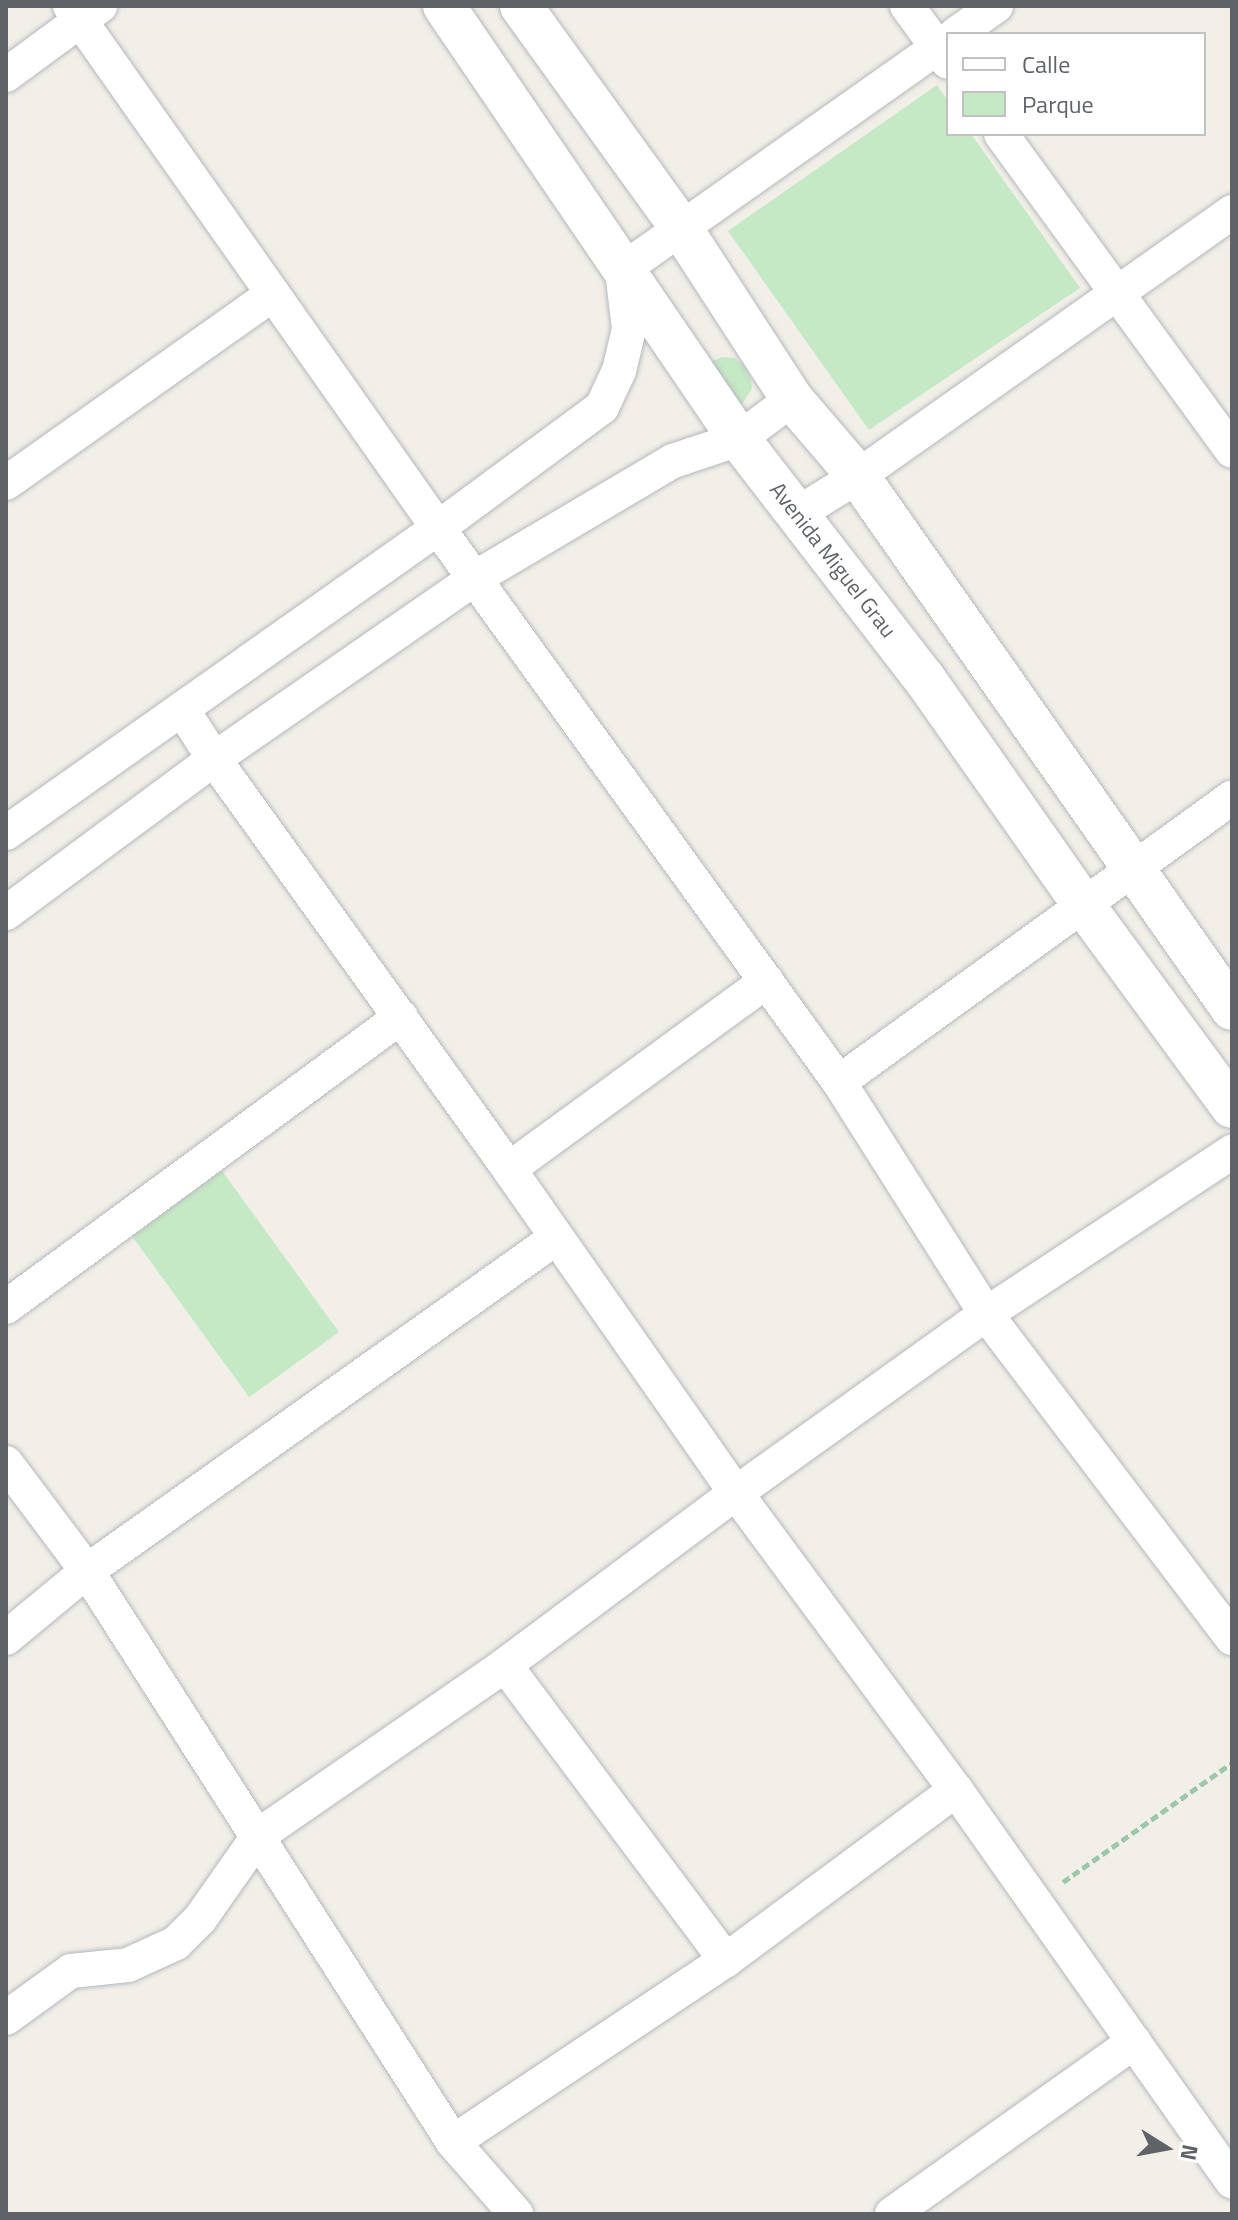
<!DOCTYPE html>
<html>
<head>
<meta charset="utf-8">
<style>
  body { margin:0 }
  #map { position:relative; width:1238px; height:2220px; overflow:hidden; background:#f1efe8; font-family:"Titillium Web",sans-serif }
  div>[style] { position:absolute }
  .green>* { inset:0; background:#c5e8c5; transform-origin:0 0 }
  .path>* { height:5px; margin-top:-2.5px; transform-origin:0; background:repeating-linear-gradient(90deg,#9cc7a9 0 8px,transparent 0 12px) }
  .roads { filter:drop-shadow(0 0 2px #b5b8bc) drop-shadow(0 0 2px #b5b8bc) }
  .minor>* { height:34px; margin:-17px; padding:0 17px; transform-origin:17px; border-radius:17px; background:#fff }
  .tertiary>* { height:42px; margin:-21px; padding:0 21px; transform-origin:21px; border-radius:21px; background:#fff }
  span { translate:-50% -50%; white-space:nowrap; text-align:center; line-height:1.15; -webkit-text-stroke:6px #fff; paint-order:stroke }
  .street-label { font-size:22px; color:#5f6368 }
  .frame { position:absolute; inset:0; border:8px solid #5f6368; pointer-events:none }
  .legend { position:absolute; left:946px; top:32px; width:260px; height:104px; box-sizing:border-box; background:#fff; border:2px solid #bfc1c3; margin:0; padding:10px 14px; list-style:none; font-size:24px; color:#5f6368 }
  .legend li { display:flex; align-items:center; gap:16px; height:40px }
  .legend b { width:40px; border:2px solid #bfc1c3 }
  .north { position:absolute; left:1126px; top:2108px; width:80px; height:80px; -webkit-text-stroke:6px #fff; paint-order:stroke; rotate:101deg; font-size:22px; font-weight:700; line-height:32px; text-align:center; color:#5f6368 }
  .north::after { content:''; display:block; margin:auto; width:28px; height:36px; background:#5f6368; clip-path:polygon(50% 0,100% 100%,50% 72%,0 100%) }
</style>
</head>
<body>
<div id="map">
  <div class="green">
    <div style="clip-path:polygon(937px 85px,948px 101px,948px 134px,971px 134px,1080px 288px,869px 430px,728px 231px)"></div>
    <div style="clip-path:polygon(722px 357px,735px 358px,745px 367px,751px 379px,752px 389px,740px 407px,704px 365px)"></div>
    <div style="left:222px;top:1171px;width:199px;height:111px;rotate:54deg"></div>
  </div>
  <div class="path">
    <div style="left:1063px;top:1882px;width:207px;rotate:-35.2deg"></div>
  </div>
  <div class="roads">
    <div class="minor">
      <div style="left:70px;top:6px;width:639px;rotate:54.82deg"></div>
      <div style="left:438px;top:528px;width:684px;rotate:54.1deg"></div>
      <div style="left:839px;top:1082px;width:275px;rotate:57.6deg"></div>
      <div style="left:986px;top:1314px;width:407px;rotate:52.8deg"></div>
      <div style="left:907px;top:6px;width:69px;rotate:53.8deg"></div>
      <div style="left:956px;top:34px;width:49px;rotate:-35deg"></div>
      <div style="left:6px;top:75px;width:117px;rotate:-36.3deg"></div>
      <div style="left:1001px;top:134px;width:392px;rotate:53.9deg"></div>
      <div style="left:6px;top:483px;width:327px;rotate:-35.3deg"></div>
      <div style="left:797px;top:514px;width:72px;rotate:-31.9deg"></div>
      <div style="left:858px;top:476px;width:458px;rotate:-35.2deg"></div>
      <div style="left:182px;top:709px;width:59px;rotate:57.4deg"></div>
      <div style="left:214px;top:759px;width:505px;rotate:54.26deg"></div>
      <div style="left:509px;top:1169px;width:396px;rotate:55deg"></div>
      <div style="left:736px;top:1493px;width:370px;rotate:53.5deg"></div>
      <div style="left:956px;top:1790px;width:479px;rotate:54.8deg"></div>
      <div style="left:6px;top:833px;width:529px;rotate:-35.22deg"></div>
      <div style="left:438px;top:528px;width:204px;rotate:-36.4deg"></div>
      <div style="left:602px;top:407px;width:40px;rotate:-65deg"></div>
      <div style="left:619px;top:371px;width:43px;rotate:-76.6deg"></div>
      <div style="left:629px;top:329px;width:59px;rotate:-96.8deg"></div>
      <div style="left:622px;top:270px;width:399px;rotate:-35.2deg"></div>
      <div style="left:6px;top:913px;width:259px;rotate:-36.5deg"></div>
      <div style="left:214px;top:759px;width:318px;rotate:-34.7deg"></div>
      <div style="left:475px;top:578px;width:230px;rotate:-30.6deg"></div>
      <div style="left:673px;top:461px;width:70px;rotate:-18.4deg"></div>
      <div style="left:739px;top:439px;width:66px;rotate:-37deg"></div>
      <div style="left:839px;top:1082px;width:485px;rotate:-35.9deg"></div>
      <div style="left:509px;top:1169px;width:319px;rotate:-36.1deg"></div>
      <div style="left:6px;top:1307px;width:490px;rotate:-36.3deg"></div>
      <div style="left:6px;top:1463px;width:135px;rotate:53.1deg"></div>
      <div style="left:87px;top:1571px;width:678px;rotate:57.34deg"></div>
      <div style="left:453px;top:2142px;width:96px;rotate:48.8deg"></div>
      <div style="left:6px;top:1638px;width:105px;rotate:-39.6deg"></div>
      <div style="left:87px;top:1571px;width:575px;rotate:-35.38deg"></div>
      <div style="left:505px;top:1665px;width:369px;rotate:53.2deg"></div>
      <div style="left:6px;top:2018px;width:80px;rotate:-35.9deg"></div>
      <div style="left:71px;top:1971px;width:57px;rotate:-6deg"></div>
      <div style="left:128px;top:1965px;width:53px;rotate:-24.6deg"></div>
      <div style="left:176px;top:1943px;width:34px;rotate:-45deg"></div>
      <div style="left:200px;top:1919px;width:103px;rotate:-54.9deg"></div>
      <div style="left:259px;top:1835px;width:299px;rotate:-34.6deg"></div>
      <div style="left:505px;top:1665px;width:288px;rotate:-36.7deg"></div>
      <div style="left:736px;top:1493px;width:307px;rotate:-35.6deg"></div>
      <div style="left:986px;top:1314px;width:295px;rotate:-33.4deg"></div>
      <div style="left:453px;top:2142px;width:328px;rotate:-33.7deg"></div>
      <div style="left:726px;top:1960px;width:286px;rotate:-36.5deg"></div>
      <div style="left:892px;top:2214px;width:297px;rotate:-35.4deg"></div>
    </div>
    <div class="tertiary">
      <div style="left:444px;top:6px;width:524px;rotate:55.73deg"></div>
      <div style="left:739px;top:439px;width:302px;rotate:52.3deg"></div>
      <div style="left:924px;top:678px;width:280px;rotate:54.9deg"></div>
      <div style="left:1085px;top:907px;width:248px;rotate:53.7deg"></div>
      <div style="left:521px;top:6px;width:274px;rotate:54.2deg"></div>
      <div style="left:681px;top:228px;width:204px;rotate:57deg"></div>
      <div style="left:792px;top:399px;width:101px;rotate:49.4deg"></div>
      <div style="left:858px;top:476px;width:651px;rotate:54.94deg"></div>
    </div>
  </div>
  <div class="street-label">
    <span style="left:833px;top:560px;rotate:52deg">Avenida Miguel Grau</span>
  </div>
  <div class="frame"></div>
  <ul class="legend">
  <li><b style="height:10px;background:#fff"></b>Calle</li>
  <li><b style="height:22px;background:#c5e8c5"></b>Parque</li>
  </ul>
  <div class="north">N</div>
</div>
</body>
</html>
